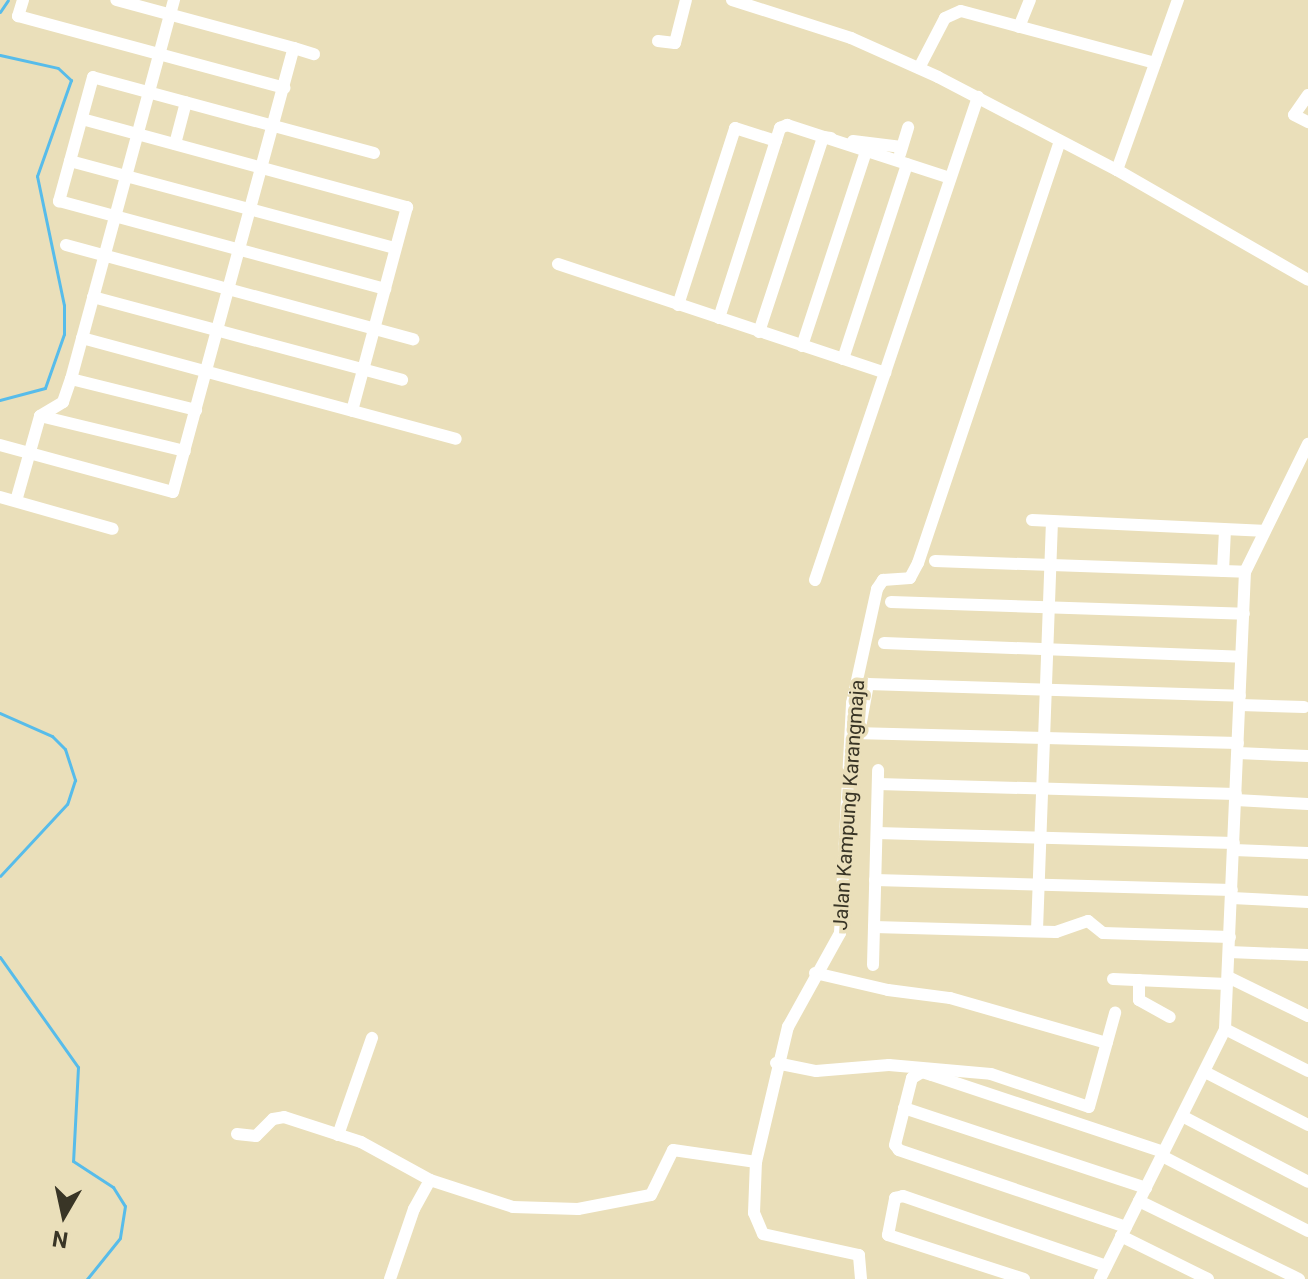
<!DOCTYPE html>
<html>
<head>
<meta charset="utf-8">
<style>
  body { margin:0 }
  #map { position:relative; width:1308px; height:1279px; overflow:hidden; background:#eadfba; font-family:Roboto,sans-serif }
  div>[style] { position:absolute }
  .stream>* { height:3px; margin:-1.5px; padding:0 1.5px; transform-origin:1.5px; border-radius:1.5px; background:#57bcea }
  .minor>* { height:12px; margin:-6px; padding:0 6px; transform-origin:6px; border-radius:6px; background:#fff }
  span { translate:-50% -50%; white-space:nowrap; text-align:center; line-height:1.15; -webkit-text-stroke:7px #eadfba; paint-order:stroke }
  .street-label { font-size:20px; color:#393526 }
  .north { position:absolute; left:24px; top:1175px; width:80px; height:80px; -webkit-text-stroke:6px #eadfba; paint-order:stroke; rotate:189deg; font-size:22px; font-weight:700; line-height:32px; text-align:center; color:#393526 }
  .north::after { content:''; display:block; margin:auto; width:28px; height:36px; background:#393526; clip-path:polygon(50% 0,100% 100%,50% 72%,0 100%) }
</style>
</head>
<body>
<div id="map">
  <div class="stream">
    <div style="left:0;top:12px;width:14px;rotate:-56deg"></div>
    <div style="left:0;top:55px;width:59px;rotate:12.6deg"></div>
    <div style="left:58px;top:68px;width:18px;rotate:43deg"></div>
    <div style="left:71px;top:80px;width:102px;rotate:109.5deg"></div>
    <div style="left:37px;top:176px;width:132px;rotate:78.2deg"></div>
    <div style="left:64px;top:305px;width:29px;rotate:90deg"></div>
    <div style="left:64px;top:334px;width:57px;rotate:109.4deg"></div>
    <div style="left:45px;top:388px;width:47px;rotate:165.1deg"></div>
    <div style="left:0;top:713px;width:57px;rotate:23.9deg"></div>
    <div style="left:52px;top:736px;width:18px;rotate:45deg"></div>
    <div style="left:65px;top:749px;width:33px;rotate:72deg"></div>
    <div style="left:75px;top:780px;width:25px;rotate:108deg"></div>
    <div style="left:67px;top:804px;width:98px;rotate:132.9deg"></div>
    <div style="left:0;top:957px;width:135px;rotate:54.7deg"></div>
    <div style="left:78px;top:1067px;width:94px;rotate:93deg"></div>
    <div style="left:73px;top:1161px;width:48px;rotate:33deg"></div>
    <div style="left:113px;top:1187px;width:22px;rotate:58deg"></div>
    <div style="left:125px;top:1206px;width:32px;rotate:99deg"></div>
    <div style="left:120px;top:1238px;width:53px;rotate:128.8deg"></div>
  </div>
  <div class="minor">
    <div style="left:23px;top:0;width:17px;rotate:107deg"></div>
    <div style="left:18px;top:16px;width:276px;rotate:15.1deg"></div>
    <div style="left:732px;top:0;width:125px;rotate:17.7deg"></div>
    <div style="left:851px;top:38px;width:95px;rotate:24.1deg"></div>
    <div style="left:938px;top:77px;width:202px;rotate:27.5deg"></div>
    <div style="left:1117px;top:170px;width:220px;rotate:29.9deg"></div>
    <div style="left:1019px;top:27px;width:29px;rotate:-68deg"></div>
    <div style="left:658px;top:41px;width:17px;rotate:7deg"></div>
    <div style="left:675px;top:43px;width:44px;rotate:-75.7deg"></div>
    <div style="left:294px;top:48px;width:21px;rotate:17deg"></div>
    <div style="left:919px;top:68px;width:56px;rotate:-62.5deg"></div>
    <div style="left:945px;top:18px;width:17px;rotate:-24deg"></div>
    <div style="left:961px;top:11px;width:201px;rotate:15deg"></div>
    <div style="left:1308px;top:95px;width:24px;rotate:125deg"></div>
    <div style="left:1294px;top:115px;width:16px;rotate:27deg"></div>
    <div style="left:82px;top:119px;width:337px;rotate:15.2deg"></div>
    <div style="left:407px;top:207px;width:211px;rotate:105.1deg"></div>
    <div style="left:853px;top:141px;width:49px;rotate:7deg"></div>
    <div style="left:175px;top:144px;width:43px;rotate:-75.3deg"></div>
    <div style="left:374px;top:153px;width:291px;rotate:-164.9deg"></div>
    <div style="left:93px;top:77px;width:129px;rotate:105.3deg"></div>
    <div style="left:59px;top:201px;width:338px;rotate:15.1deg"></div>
    <div style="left:900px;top:154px;width:28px;rotate:-73deg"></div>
    <div style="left:70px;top:161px;width:336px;rotate:15deg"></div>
    <div style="left:1117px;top:170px;width:181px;rotate:-70.3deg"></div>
    <div style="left:66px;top:245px;width:360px;rotate:15.2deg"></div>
    <div style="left:558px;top:264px;width:345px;rotate:18.4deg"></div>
    <div style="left:93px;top:297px;width:320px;rotate:15deg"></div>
    <div style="left:678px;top:305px;width:186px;rotate:-72.1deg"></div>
    <div style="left:735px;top:128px;width:43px;rotate:17.6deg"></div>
    <div style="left:719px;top:318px;width:200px;rotate:-72.2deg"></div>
    <div style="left:780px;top:128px;width:8px;rotate:-23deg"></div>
    <div style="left:787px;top:125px;width:171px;rotate:18deg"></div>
    <div style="left:759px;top:332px;width:205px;rotate:-71.8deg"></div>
    <div style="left:823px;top:137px;width:8px;rotate:7deg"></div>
    <div style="left:82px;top:338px;width:387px;rotate:15.1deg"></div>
    <div style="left:802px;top:346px;width:205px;rotate:-71.8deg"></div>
    <div style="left:843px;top:359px;width:205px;rotate:-71.8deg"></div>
    <div style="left:71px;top:379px;width:129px;rotate:13.9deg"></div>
    <div style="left:40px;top:416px;width:149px;rotate:13.6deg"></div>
    <div style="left:0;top:445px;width:179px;rotate:15.2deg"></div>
    <div style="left:173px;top:492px;width:460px;rotate:-74.8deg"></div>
    <div style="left:294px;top:48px;width:184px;rotate:-164.9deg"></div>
    <div style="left:0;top:497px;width:117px;rotate:15.8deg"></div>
    <div style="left:16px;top:501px;width:88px;rotate:-74.2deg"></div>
    <div style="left:40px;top:416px;width:27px;rotate:-31deg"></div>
    <div style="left:63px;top:402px;width:24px;rotate:-71deg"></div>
    <div style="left:71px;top:379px;width:393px;rotate:-74.8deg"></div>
    <div style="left:1032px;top:520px;width:230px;rotate:2.7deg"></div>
    <div style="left:935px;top:561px;width:310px;rotate:2deg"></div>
    <div style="left:1223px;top:571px;width:41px;rotate:-87.2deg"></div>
    <div style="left:815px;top:580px;width:510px;rotate:-71.35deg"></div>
    <div style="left:891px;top:602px;width:353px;rotate:1.9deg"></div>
    <div style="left:884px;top:643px;width:357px;rotate:2.2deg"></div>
    <div style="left:1240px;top:705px;width:64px;rotate:1.8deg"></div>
    <div style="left:854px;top:733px;width:384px;rotate:1.5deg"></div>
    <div style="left:859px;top:733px;width:50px;rotate:-79.6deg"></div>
    <div style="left:868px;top:684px;width:372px;rotate:1.8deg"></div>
    <div style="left:1238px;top:753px;width:70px;rotate:2.5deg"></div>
    <div style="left:878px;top:784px;width:358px;rotate:1.6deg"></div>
    <div style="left:1236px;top:800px;width:72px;rotate:3.2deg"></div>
    <div style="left:877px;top:833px;width:357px;rotate:1.6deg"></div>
    <div style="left:1234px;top:850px;width:74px;rotate:2.3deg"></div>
    <div style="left:875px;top:880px;width:357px;rotate:1.6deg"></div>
    <div style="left:1232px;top:898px;width:76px;rotate:3deg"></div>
    <div style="left:874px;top:927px;width:182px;rotate:1.6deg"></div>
    <div style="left:1056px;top:932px;width:34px;rotate:-19deg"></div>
    <div style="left:1088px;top:921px;width:19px;rotate:39deg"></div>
    <div style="left:1103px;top:933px;width:127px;rotate:1.8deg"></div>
    <div style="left:1037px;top:930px;width:409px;rotate:-87.9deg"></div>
    <div style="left:1229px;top:952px;width:79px;rotate:2.2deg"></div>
    <div style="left:873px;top:965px;width:195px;rotate:-88.5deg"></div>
    <div style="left:815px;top:973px;width:75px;rotate:13.1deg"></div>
    <div style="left:888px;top:990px;width:63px;rotate:7.4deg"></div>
    <div style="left:950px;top:998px;width:163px;rotate:16deg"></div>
    <div style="left:1228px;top:977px;width:89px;rotate:26deg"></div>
    <div style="left:1113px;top:979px;width:114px;rotate:2.5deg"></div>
    <div style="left:1139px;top:980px;width:20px;rotate:90deg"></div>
    <div style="left:1139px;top:1000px;width:35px;rotate:29deg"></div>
    <div style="left:1225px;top:1029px;width:93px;rotate:26.8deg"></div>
    <div style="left:776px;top:1063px;width:41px;rotate:11.3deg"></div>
    <div style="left:816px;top:1071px;width:73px;rotate:-4.7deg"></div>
    <div style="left:889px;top:1065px;width:102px;rotate:5deg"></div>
    <div style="left:991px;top:1074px;width:103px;rotate:18.6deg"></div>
    <div style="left:1089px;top:1107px;width:98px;rotate:-74.5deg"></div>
    <div style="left:1205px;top:1072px;width:116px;rotate:27.2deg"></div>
    <div style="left:904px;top:1108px;width:255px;rotate:18.3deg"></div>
    <div style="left:1182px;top:1116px;width:142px;rotate:27.6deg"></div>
    <div style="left:237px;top:1134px;width:19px;rotate:6deg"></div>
    <div style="left:256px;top:1136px;width:24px;rotate:-45deg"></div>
    <div style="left:273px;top:1119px;width:11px;rotate:-10deg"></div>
    <div style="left:284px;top:1117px;width:81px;rotate:18deg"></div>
    <div style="left:361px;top:1142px;width:79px;rotate:28.8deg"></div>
    <div style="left:338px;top:1135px;width:103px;rotate:-70.7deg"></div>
    <div style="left:1162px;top:1156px;width:164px;rotate:27.2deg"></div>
    <div style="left:1139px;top:1201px;width:178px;rotate:26deg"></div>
    <div style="left:1126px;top:1227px;width:240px;rotate:-161.3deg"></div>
    <div style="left:899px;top:1150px;width:6px;rotate:-129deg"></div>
    <div style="left:895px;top:1145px;width:69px;rotate:-75.8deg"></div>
    <div style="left:912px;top:1078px;width:12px;rotate:-31deg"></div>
    <div style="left:922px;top:1072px;width:10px;rotate:17deg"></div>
    <div style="left:932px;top:1075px;width:244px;rotate:18.4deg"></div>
    <div style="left:1121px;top:1236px;width:97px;rotate:26.3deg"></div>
    <div style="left:390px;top:1279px;width:74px;rotate:-71.1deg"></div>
    <div style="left:414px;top:1209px;width:33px;rotate:-61deg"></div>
    <div style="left:430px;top:1180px;width:87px;rotate:18deg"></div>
    <div style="left:513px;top:1207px;width:65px;rotate:1.8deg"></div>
    <div style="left:578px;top:1209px;width:74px;rotate:-10.9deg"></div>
    <div style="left:651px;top:1195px;width:50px;rotate:-63.9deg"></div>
    <div style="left:673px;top:1150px;width:84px;rotate:8.2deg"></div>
    <div style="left:861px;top:1279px;width:24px;rotate:-95deg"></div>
    <div style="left:859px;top:1255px;width:98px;rotate:-167.7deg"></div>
    <div style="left:763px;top:1234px;width:23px;rotate:-113deg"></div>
    <div style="left:754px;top:1213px;width:51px;rotate:-87.8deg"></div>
    <div style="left:756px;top:1162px;width:139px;rotate:-76.7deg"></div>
    <div style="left:788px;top:1027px;width:107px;rotate:-61deg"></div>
    <div style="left:840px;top:933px;width:230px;rotate:-87deg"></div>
    <div style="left:852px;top:703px;width:117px;rotate:-77.6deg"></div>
    <div style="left:877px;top:589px;width:11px;rotate:-56deg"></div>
    <div style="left:883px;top:580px;width:27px;rotate:-4deg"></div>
    <div style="left:910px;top:578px;width:17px;rotate:-62deg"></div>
    <div style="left:918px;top:563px;width:444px;rotate:-71.4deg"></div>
    <div style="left:1024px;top:1279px;width:143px;rotate:-162.1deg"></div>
    <div style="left:888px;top:1235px;width:38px;rotate:-79deg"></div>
    <div style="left:895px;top:1198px;width:8px;rotate:-14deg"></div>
    <div style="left:903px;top:1196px;width:215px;rotate:19deg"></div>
    <div style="left:1100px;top:1279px;width:280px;rotate:-63.4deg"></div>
    <div style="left:1225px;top:1029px;width:457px;rotate:-87.5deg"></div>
    <div style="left:1245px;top:572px;width:143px;rotate:-63.8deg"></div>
  </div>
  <div class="street-label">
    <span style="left:849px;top:805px;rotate:-86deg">Jalan Kampung Karangmaja</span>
  </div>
  <div class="north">N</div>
</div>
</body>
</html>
